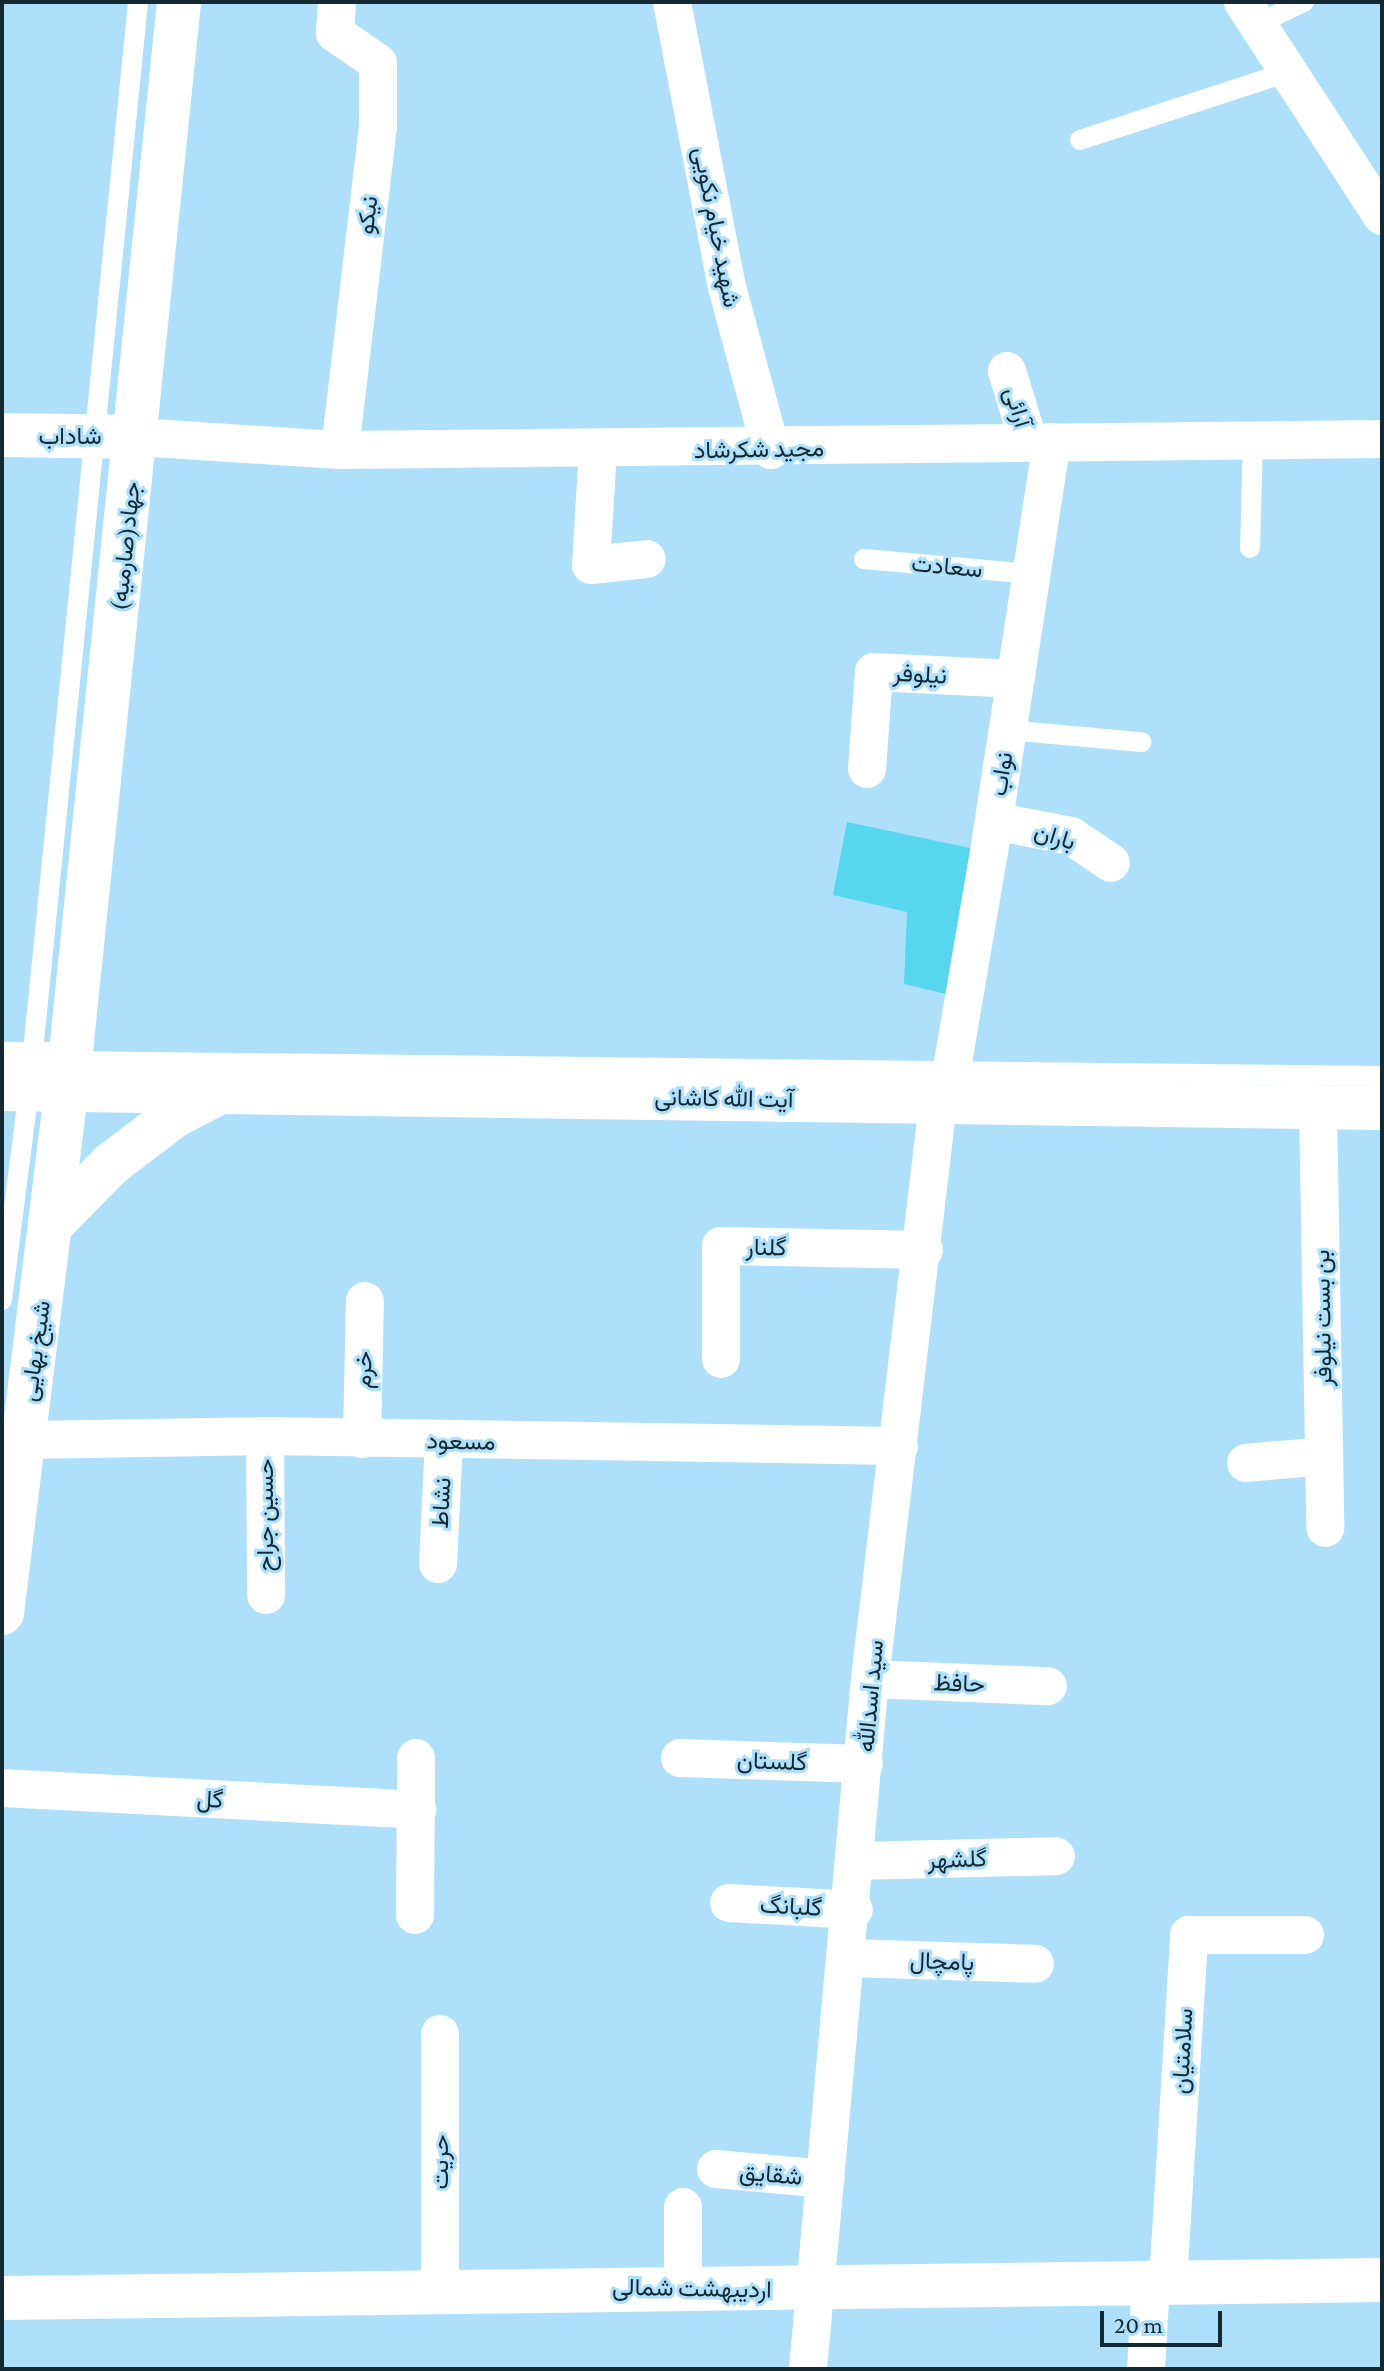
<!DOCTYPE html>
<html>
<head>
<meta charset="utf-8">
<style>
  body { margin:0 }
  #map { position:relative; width:1384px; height:2371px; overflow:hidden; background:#aee0fc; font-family:"Crimson Pro",Vazirmatn,serif }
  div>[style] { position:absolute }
  .building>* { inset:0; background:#57d6ef }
  .service>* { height:20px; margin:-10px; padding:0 10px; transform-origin:10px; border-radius:10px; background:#fff }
  .minor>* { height:38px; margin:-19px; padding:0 19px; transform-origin:19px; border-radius:19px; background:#fff }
  .tertiary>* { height:44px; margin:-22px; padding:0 22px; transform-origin:22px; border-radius:22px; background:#fff }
  .secondary>* { height:44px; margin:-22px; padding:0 22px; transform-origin:22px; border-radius:22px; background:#fff }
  span { translate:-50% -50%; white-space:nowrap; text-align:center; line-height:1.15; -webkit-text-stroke:6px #aee0fc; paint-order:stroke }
  .street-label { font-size:24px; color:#152933 }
  .frame { position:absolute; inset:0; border:4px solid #152933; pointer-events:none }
  .scale { position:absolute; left:1100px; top:2311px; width:122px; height:36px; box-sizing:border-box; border:4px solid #152933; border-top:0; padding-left:10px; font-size:24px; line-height:28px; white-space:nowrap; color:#152933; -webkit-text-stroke:6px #aee0fc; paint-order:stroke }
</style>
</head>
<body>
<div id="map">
  <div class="building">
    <div style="clip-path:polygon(847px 822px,989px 852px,959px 997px,904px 984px,907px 912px,833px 895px)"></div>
  </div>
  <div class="service">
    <div style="left:1252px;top:26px;width:57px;rotate:-24.8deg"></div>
    <div style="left:1080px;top:140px;width:219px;rotate:-18.1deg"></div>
    <div style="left:1250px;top:548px;width:108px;rotate:-88.4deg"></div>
    <div style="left:864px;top:559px;width:168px;rotate:5.1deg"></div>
    <div style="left:1008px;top:730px;width:134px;rotate:5.2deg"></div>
    <div style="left:32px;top:1061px;width:1064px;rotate:-84.28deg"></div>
    <div style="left:70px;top:1061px;width:1312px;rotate:0.66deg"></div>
    <div style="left:2px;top:1300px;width:213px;rotate:-82.7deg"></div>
  </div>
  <div class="minor">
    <div style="left:337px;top:2px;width:31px;rotate:94deg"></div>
    <div style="left:335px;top:33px;width:52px;rotate:34.9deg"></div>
    <div style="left:378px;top:63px;width:63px;rotate:90deg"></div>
    <div style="left:378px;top:126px;width:326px;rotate:96.7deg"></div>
    <div style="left:672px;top:2px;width:290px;rotate:79.1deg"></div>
    <div style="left:727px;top:287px;width:169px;rotate:74.9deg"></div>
    <div style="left:1243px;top:2px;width:255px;rotate:57deg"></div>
    <div style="left:1007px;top:371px;width:75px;rotate:73deg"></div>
    <div style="left:137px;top:437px;width:203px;rotate:3.7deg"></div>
    <div style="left:340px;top:450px;width:1042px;rotate:-0.6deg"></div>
    <div style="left:598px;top:450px;width:115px;rotate:93.5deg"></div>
    <div style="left:591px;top:565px;width:56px;rotate:-6.1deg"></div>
    <div style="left:867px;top:769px;width:97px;rotate:-85.9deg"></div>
    <div style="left:874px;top:672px;width:142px;rotate:2.8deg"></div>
    <div style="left:994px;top:821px;width:78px;rotate:11deg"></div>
    <div style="left:1071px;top:836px;width:48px;rotate:34deg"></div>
    <div style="left:2px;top:1061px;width:68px"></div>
    <div style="left:1318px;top:1107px;width:421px;rotate:89deg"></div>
    <div style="left:721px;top:1359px;width:113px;rotate:-90deg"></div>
    <div style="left:721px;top:1246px;width:203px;rotate:1.1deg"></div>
    <div style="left:265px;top:1436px;width:159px;rotate:89.6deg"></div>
    <div style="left:362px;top:1439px;width:138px;rotate:-88.8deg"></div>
    <div style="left:23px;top:1440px;width:242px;rotate:-0.9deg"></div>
    <div style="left:265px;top:1436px;width:634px;rotate:0.9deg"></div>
    <div style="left:1246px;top:1463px;width:78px;rotate:-5.1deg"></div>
    <div style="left:438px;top:1564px;width:123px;rotate:-87.2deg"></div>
    <div style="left:870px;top:1679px;width:178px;rotate:2.3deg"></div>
    <div style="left:680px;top:1758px;width:184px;rotate:1.9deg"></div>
    <div style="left:2px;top:1788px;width:416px;rotate:3deg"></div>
    <div style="left:858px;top:1861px;width:198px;rotate:-1.4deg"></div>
    <div style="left:729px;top:1903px;width:125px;rotate:3.2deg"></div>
    <div style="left:415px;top:1915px;width:157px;rotate:-89.6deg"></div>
    <div style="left:849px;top:1958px;width:186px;rotate:1.8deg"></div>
    <div style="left:440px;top:2034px;width:257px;rotate:90deg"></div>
    <div style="left:716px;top:2169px;width:110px;rotate:5.2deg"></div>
    <div style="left:1168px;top:2282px;width:348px;rotate:-86.5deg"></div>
    <div style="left:1189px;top:1935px;width:116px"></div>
    <div style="left:683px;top:2285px;width:78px;rotate:-90deg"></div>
    <div style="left:808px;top:2369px;width:693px;rotate:-84.87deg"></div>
    <div style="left:870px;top:1679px;width:580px;rotate:-83.27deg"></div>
    <div style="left:938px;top:1103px;width:38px;rotate:-68deg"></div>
    <div style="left:952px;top:1068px;width:219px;rotate:-80.3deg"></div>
    <div style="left:989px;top:852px;width:415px;rotate:-81.3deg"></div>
    <div style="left:1146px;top:2369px;width:86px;rotate:-86.7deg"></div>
  </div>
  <div class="tertiary">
    <div style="left:2px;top:435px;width:135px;rotate:0.8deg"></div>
    <div style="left:2px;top:2298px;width:1380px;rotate:-0.75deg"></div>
  </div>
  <div class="secondary">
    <div style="left:2px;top:1089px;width:1380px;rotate:0.79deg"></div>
    <div style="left:51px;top:1225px;width:86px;rotate:-45.5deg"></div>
    <div style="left:111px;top:1164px;width:79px;rotate:-37.3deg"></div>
    <div style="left:174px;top:1116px;width:56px;rotate:-27.5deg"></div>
    <div style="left:2px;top:1613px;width:556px;rotate:-82.98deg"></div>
    <div style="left:70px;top:1061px;width:1065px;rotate:-84.12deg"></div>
  </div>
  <div class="street-label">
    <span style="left:367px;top:215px;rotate:-83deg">نیکو</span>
    <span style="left:717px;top:227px;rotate:79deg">شهید خیام نکویی</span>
    <span style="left:1018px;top:407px;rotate:73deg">آرائی</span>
    <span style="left:70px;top:436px">شاداب</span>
    <span style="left:759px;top:449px;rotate:-1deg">مجید شکرشاد</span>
    <span style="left:125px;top:546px;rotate:-84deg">جهاد(صارمیه)</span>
    <span style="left:947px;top:566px;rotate:5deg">سعادت</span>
    <span style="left:920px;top:674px;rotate:3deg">نیلوفر</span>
    <span style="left:1001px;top:774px;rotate:-81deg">نواب</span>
    <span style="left:1055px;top:836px;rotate:17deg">باران</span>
    <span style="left:724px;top:1098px;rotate:1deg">آیت الله کاشانی</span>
    <span style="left:766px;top:1247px;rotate:1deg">گلنار</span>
    <span style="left:1322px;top:1318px;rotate:-91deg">بن بست نیلوفر</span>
    <span style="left:35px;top:1351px;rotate:-82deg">شیخ بهایی</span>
    <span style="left:363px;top:1370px;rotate:-89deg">خرم</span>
    <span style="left:461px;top:1441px;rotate:1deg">مسعود</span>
    <span style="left:441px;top:1503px;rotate:-87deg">نشاط</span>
    <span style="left:265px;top:1515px;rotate:-90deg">حسین جراح</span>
    <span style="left:959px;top:1683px;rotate:2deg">حافظ</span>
    <span style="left:870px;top:1696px;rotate:-85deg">سید اسدالله</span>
    <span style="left:772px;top:1761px;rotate:2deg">گلستان</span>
    <span style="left:210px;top:1799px;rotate:3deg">گل</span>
    <span style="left:957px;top:1859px;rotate:-2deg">گلشهر</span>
    <span style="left:791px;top:1906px;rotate:3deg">گلبانگ</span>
    <span style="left:942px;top:1961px;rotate:2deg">پامچال</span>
    <span style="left:1182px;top:2051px;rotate:-87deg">سلامتیان</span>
    <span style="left:440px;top:2162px;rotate:-90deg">حریت</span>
    <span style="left:771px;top:2174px;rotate:5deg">شقایق</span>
    <span style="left:692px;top:2288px;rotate:1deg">اردیبهشت شمالی</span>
  </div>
  <div class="frame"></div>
  <div class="scale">20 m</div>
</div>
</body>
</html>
